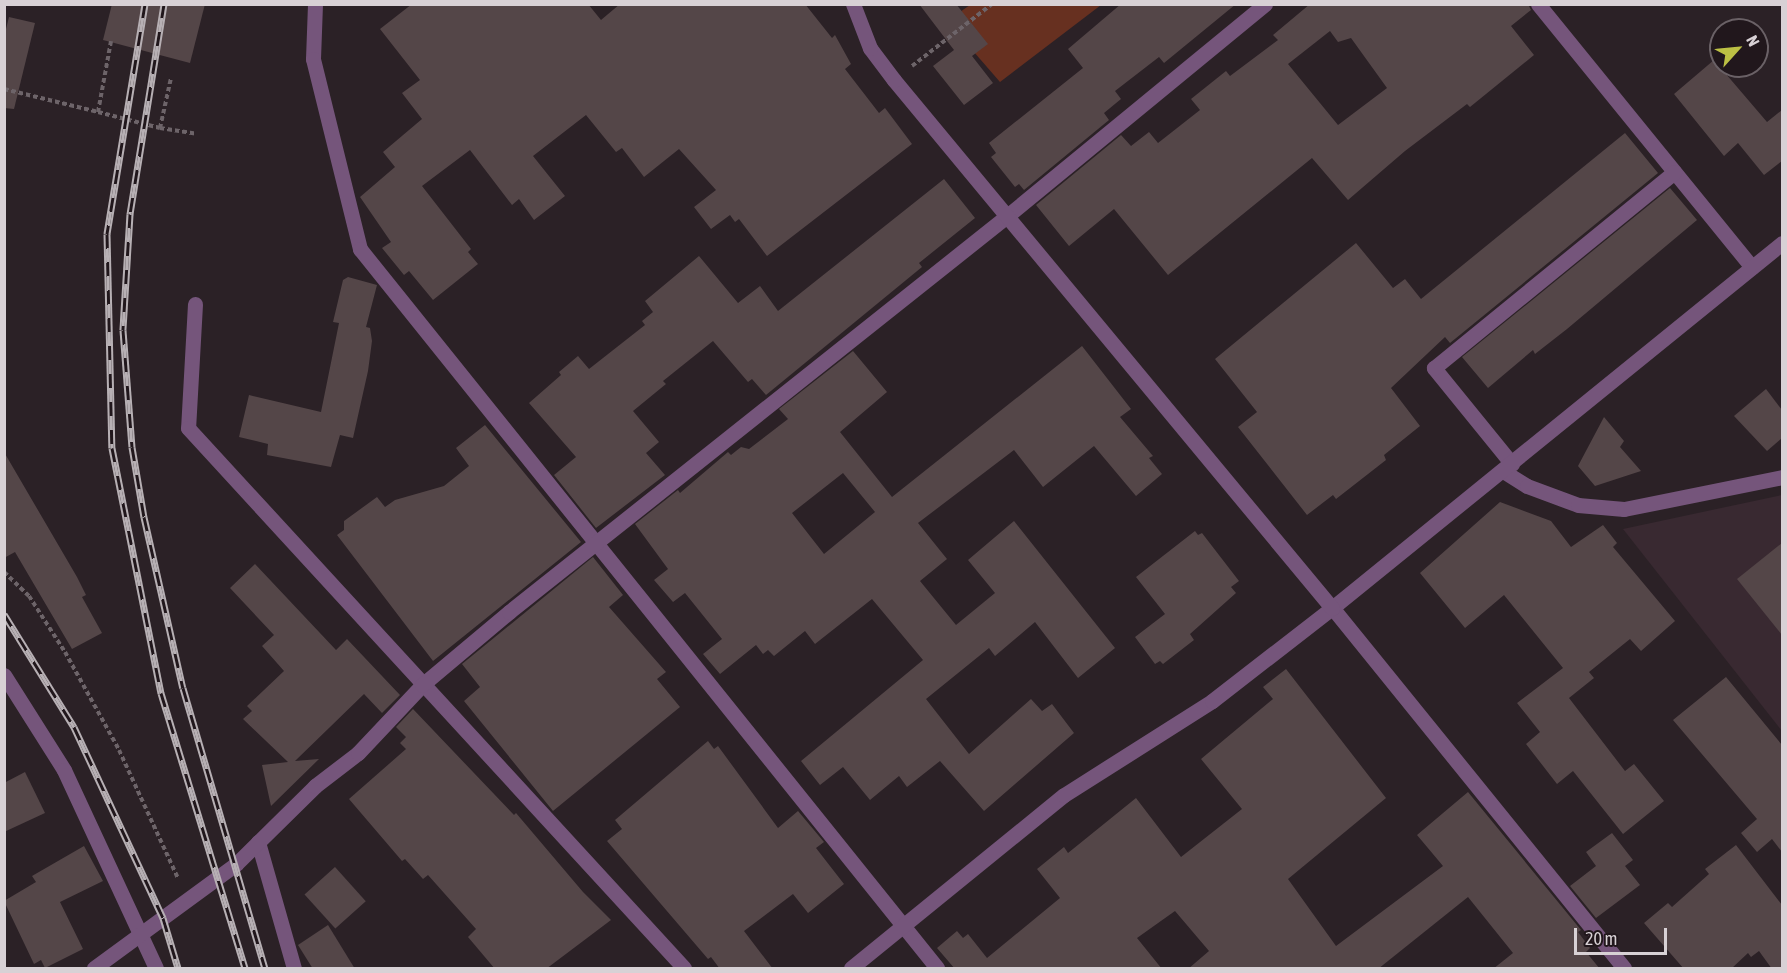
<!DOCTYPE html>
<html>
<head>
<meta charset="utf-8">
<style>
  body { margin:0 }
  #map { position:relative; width:1787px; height:973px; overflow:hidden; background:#2b2126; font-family:"Asap Condensed",sans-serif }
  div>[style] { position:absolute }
  .built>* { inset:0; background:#392931 }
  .green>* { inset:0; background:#673020 }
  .building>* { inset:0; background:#544648; transform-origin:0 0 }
  .path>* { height:4px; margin-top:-2px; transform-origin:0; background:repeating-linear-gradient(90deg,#6d6469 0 4.5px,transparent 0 7.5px) }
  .minor>* { height:15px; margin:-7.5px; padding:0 7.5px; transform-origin:7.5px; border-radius:7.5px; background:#75557b }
  .tertiary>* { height:15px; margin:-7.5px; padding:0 7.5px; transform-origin:7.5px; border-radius:7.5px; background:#75557b }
  .rail>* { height:7px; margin-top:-3.5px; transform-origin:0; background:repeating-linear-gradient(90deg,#21171c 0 14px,#b7b0b4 0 28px); box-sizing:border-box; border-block:2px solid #b7b0b4 }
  span { translate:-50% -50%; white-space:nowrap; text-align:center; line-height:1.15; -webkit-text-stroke:4.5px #21171c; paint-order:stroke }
  .frame { position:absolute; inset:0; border:6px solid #d8d1d5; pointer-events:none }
  .north { position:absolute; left:1709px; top:18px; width:60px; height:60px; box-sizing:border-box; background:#21171c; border:2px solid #6a6166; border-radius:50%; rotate:63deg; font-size:16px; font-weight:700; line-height:24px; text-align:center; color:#d8d1d5 }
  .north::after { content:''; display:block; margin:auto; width:21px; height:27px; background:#bcc044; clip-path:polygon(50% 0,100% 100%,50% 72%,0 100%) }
  .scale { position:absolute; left:1574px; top:928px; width:93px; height:27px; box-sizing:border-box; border:3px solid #d8d1d5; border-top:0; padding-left:8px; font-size:18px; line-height:21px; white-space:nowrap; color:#d8d1d5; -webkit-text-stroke:4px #21171c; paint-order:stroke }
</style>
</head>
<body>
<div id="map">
  <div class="built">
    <div style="clip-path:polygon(1782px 495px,1782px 731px,1623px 529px)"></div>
  </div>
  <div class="green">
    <div style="clip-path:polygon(970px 5px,1101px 5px,1000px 82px,947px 21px)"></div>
  </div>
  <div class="building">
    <div style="clip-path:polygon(112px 4px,205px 4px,190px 63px,103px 40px)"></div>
    <div style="clip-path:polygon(412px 4px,588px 4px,601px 20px,620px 4px,805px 4px,832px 38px,835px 35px,851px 64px,845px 69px,879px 113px,885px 108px,912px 144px,767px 256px,739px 219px,735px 222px,730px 215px,711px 229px,694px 207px,716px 190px,679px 149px,644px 177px,622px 148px,616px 152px,586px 115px,533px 156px,565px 196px,534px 220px,519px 199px,512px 205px,470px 150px,422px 186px,471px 249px,468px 252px,478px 264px,433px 300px,409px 271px,404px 275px,382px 248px,391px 242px,360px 197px,395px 167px,383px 152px,422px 119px,402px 93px,420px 80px,380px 29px)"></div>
    <div style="clip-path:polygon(919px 4px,956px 4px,988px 44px,972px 56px,993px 83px,964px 105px,933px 66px,954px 50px)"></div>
    <div style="clip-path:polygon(1121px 4px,1236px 4px,1164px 63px,1159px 57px,1115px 91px,1121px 99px,1104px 113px,1109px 120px,1024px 190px,1019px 184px,1015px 187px,991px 157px,996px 153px,989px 143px,1083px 68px,1068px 49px)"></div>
    <div style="clip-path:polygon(evenodd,1310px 4px,1528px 4px,1531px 10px,1511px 26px,1534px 55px,1470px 107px,1467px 104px,1405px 151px,1348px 200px,1312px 158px,1168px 275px,1114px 209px,1069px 246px,1036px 205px,1121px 135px,1131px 146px,1149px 132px,1158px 143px,1200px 110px,1191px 99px,1226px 71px,1230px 76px,1278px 40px,1273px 35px,1310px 4px,1330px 31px,1338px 42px,1351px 38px,1387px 88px,1338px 125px,1288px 64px,1330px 31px)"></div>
    <div style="clip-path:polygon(9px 17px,35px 23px,14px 109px,4px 108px,4px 37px)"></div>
    <div style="clip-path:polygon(1714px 60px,1767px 122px,1782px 110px,1782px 161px,1764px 175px,1738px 143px,1724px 156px,1674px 94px)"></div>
    <div style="clip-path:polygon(1625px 133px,1658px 173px,1450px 343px,1445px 337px,1391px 388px,1420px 426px,1384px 455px,1386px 460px,1336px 499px,1333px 495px,1307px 515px,1238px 427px,1257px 412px,1215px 359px,1356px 243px,1393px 288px,1405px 279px,1421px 299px)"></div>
    <div style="clip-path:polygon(944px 179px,975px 218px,919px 263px,922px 267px,766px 395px,752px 379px,748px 382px,713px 341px,663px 381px,666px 384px,633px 411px,659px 442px,646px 453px,665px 475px,596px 528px,554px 475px,576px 457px,529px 403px,561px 375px,559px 372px,578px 356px,589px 369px,645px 325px,642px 321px,653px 312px,645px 301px,699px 256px,738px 303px,760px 286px,778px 311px)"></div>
    <div style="clip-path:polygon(1670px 188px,1697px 220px,1567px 329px,1535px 354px,1533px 350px,1488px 388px,1462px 357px)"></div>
    <div style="clip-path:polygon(348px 277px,377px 285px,366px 327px,370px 328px,372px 341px,368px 371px,353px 438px,340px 435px,331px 467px,267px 455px,268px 444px,239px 437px,249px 395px,321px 412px,339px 323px,333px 322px,343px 280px)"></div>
    <div style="clip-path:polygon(evenodd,1082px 346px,1131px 409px,1120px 417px,1153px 456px,1149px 458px,1162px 474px,1136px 496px,1094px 446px,1043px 487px,1014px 450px,918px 523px,947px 559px,920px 581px,956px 625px,995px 593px,968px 560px,1014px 521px,1115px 648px,1078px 678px,1035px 622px,995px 656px,989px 648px,926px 699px,969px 754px,1031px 699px,1042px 711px,1052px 704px,1074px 733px,984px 811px,940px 761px,907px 787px,899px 776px,870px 800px,843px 767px,820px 785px,801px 761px,923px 660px,872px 599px,815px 644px,805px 631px,774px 656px,768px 650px,763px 654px,756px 645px,720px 674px,703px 654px,722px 639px,685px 593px,673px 602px,654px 580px,668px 569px,635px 524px,678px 490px,680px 493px,728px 452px,731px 455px,741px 447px,749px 449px,788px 419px,779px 409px,853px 351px,887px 392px,840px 432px,892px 497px,1082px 346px,843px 473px,875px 512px,824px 554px,792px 513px,843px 473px)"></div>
    <div style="clip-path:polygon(1766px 389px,1782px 410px,1782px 438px,1767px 451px,1734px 416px)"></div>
    <div style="clip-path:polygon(1604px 417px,1624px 441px,1620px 447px,1641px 471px,1595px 486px,1578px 466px)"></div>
    <div style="clip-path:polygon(485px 425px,581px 542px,433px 661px,337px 535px,344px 530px,344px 521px,377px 497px,385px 507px,395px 500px,444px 486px,469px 466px,456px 448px)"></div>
    <div style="clip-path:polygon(4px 452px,77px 577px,86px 595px,82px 597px,102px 633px,72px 649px,15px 552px,4px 558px)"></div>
    <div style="clip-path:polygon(1500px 502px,1551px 521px,1571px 547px,1603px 525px,1617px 543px,1613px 547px,1675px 621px,1641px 651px,1630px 639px,1589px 672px,1594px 678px,1569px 698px,1625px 771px,1634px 764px,1664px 801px,1623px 834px,1573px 771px,1557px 784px,1526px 744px,1540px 732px,1517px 703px,1563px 668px,1504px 595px,1465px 628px,1420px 573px)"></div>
    <div style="clip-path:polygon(1195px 531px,1198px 535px,1202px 533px,1239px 581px,1231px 587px,1236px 593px,1190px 634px,1194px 640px,1163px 664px,1160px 661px,1155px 664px,1135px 637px,1165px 614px,1136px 577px)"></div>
    <div style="clip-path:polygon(1782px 543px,1782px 635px,1737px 579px)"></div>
    <div style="clip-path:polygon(593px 557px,623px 595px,609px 607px,666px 672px,657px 679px,680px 707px,553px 811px,464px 701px,480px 687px,462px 664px)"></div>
    <div style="clip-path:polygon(255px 564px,336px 650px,347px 639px,400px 695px,382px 713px,364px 694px,295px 761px,319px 759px,271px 806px,262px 765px,288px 762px,243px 719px,252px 711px,247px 706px,284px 671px,262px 646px,274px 635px,230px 588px)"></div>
    <div style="clip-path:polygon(1286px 669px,1386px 798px,1288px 879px,1336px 946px,1443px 866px,1417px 835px,1468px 792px,1581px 930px,1578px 932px,1590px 948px,1586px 952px,1600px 969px,1493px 969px,1513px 953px,1468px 897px,1378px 969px,1188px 969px,1209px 951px,1175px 911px,1137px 938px,1162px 969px,955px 969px,937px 948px,957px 931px,963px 938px,968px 934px,987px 958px,1060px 898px,1037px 869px,1064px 847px,1068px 853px,1136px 798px,1181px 857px,1242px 809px,1201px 759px,1273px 699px,1263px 687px)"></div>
    <div style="clip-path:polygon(1726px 677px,1782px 745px,1782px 852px,1772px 839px,1757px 852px,1741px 833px,1757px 819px,1673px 720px)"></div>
    <div style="clip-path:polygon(413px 709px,514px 815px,516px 813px,583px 892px,611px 920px,546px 969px,495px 969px,468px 937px,476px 929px,428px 875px,423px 879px,405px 859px,402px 861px,349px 799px,406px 749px,400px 743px,406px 737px,396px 727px)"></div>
    <div style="clip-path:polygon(708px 741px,714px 749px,718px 746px,778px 828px,798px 811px,824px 842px,816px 848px,844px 884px,808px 913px,793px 894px,744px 931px,773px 969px,720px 969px,711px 957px,708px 959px,607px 841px,622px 829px,615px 820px)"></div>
    <div style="clip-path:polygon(25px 772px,45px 813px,4px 832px,4px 783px)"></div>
    <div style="clip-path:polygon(1612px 833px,1633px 860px,1625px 866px,1640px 885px,1596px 918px,1570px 886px,1596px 866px,1586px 852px)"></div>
    <div style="clip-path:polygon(1736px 845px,1782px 905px,1782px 969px,1772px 969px,1759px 951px,1751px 957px,1748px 953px,1731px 969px,1684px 969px,1644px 923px,1668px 903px,1672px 907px,1709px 874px,1705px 869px)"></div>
    <div style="clip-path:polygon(84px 846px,103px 881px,60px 902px,83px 949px,45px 968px,41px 960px,34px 964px,4px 901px,36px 882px,32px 876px)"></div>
    <div style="left:335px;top:867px;width:46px;height:41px;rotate:48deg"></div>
    <div style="clip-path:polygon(328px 925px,355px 969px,313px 969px,298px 945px)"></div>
  </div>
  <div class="path">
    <div style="left:912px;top:66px;width:101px;rotate:-37.8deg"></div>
    <div style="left:4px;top:89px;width:97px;rotate:13.7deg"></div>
    <div style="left:98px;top:112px;width:72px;rotate:-79.6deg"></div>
    <div style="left:98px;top:112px;width:64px;rotate:14.5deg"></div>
    <div style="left:160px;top:128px;width:51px;rotate:-77.6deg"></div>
    <div style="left:160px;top:128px;width:37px;rotate:9deg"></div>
    <div style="left:4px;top:572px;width:35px;rotate:44deg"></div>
    <div style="left:29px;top:596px;width:67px;rotate:57.3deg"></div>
    <div style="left:65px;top:652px;width:112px;rotate:61.1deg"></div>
    <div style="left:119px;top:750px;width:141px;rotate:65.3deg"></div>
  </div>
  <div class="minor">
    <div style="left:315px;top:4px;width:55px;rotate:92.1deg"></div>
    <div style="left:313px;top:59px;width:196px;rotate:76.1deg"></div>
    <div style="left:360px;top:249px;width:922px;rotate:51.25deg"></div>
    <div style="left:1538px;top:4px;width:339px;rotate:50.9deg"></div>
    <div style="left:195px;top:304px;width:124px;rotate:93.2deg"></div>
    <div style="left:188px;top:428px;width:733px;rotate:47.43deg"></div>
    <div style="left:1512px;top:464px;width:124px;rotate:-129.1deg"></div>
    <div style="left:1434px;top:368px;width:310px;rotate:-39.2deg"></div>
    <div style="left:1503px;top:471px;width:28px;rotate:32deg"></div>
    <div style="left:1527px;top:486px;width:54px;rotate:20.4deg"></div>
    <div style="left:1578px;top:505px;width:46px;rotate:5deg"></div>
    <div style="left:1624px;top:509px;width:161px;rotate:-11.4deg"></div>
    <div style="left:4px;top:675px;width:112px;rotate:57.7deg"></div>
    <div style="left:64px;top:770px;width:218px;rotate:65.1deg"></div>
    <div style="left:258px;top:842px;width:131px;rotate:74.1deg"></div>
    <div style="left:94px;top:968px;width:176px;rotate:-36.2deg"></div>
    <div style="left:236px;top:864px;width:111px;rotate:-44.6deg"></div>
    <div style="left:315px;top:786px;width:54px;rotate:-37.5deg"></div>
    <div style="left:358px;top:753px;width:93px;rotate:-46.7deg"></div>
    <div style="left:422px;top:685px;width:114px;rotate:-40deg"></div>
    <div style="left:509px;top:612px;width:636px;rotate:-38.49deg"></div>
    <div style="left:1007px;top:216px;width:334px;rotate:-39.4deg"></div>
    <div style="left:1624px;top:968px;width:464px;rotate:-129deg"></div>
    <div style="left:1332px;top:608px;width:579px;rotate:-39.05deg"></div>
  </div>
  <div class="tertiary">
    <div style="left:851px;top:968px;width:274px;rotate:-39.1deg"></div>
    <div style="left:1064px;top:795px;width:175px;rotate:-32.4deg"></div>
    <div style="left:1212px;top:701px;width:152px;rotate:-37.8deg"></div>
    <div style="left:1332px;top:608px;width:686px;rotate:-129.68deg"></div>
    <div style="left:894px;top:80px;width:40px;rotate:-127deg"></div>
    <div style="left:870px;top:48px;width:47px;rotate:-111.1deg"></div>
  </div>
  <div class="rail">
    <div style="left:145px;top:4px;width:233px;rotate:99.4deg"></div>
    <div style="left:107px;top:234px;width:214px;rotate:88.7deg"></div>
    <div style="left:112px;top:448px;width:250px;rotate:78.7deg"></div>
    <div style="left:161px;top:693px;width:288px;rotate:73deg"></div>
    <div style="left:164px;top:4px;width:213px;rotate:99.2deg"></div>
    <div style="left:130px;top:214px;width:116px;rotate:93.5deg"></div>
    <div style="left:123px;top:330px;width:117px;rotate:85.6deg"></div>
    <div style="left:132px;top:447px;width:71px;rotate:80.3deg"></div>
    <div style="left:144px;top:517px;width:175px;rotate:77.2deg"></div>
    <div style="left:183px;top:688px;width:292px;rotate:73.7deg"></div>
    <div style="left:4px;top:614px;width:133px;rotate:58.2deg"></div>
    <div style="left:74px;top:727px;width:211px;rotate:65deg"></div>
    <div style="left:163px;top:918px;width:52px;rotate:73.3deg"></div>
  </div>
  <div class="frame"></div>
  <div class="north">N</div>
  <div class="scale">20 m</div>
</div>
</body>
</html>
